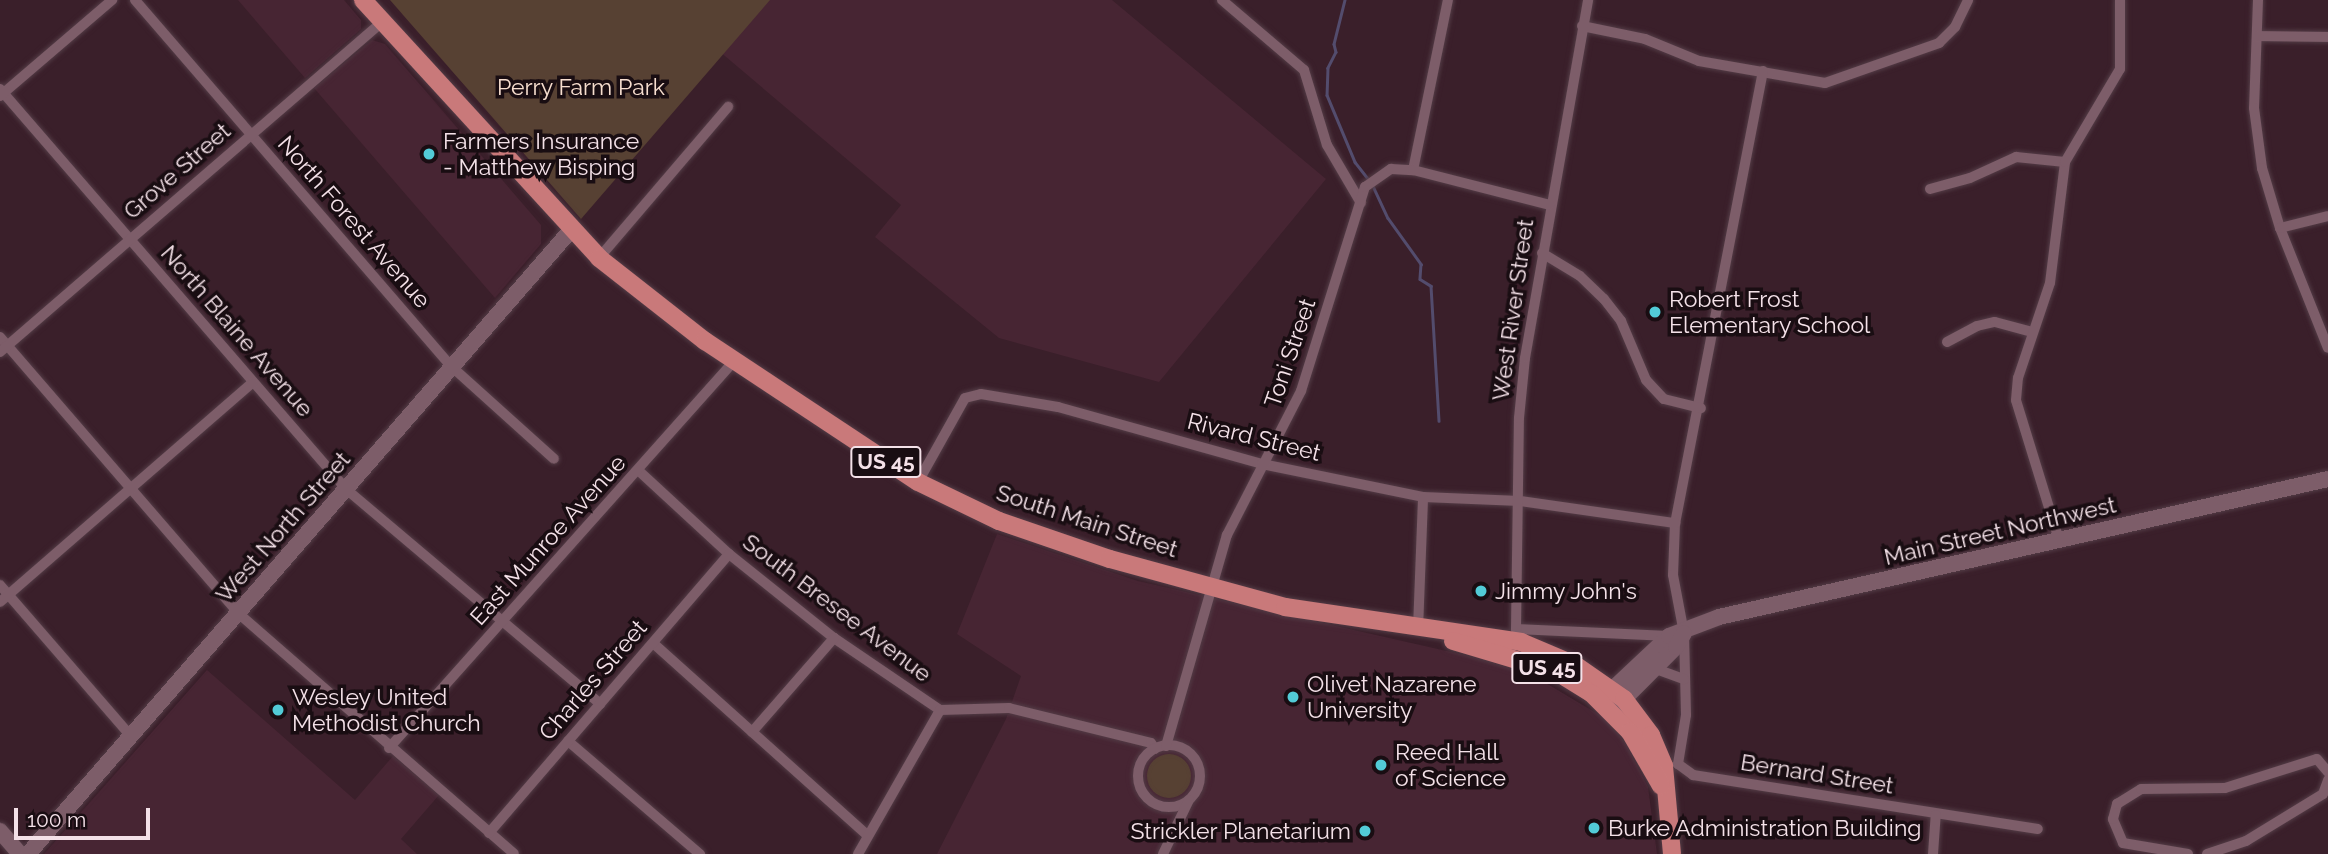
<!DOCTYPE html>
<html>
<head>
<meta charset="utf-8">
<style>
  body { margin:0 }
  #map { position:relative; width:2328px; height:854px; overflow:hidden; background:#3a1f2a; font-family:Raleway,sans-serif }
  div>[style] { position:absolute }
  .built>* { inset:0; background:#472533 }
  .green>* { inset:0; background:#574133 }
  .round { border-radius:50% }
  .stream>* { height:2.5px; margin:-1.25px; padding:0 1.25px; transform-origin:1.25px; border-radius:1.25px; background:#534c6d }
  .roads { filter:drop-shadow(0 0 2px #533c46) drop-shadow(0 0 2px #533c46) }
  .street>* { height:10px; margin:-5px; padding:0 5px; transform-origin:5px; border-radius:5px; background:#7d5d69 }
  .street>.ring { margin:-5px; padding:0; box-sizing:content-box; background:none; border:10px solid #7d5d69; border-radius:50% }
  .secondary>* { height:16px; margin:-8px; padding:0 8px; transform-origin:8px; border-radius:8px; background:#7d5d69 }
  .primary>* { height:18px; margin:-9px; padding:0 9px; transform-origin:9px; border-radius:9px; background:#c9797a }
  .dots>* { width:19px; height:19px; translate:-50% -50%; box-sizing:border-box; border:4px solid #190d12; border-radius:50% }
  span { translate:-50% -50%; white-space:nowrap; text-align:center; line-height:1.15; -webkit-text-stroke:7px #190d12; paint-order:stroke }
  .shield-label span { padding:2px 5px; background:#190d12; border:2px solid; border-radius:5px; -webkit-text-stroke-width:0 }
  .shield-label { font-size:21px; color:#f4e1e8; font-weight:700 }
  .park-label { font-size:23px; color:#f7decf }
  .poi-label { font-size:23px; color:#f4e1e8 }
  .left { translate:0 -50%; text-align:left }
  .right { translate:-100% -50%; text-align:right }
  .street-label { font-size:23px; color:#f4e1e8 }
  .scale { position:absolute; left:14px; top:808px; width:136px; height:32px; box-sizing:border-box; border:4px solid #f4e1e8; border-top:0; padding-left:9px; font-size:21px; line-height:24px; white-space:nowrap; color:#f4e1e8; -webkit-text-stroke:5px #190d12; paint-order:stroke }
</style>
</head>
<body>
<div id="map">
  <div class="built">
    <div style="clip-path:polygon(238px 0,344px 0,361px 20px,361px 29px,305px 78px)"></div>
    <div style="clip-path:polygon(764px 0,1112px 0,1326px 179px,1159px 382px,999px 338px,875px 237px,901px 205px,719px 51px)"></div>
    <div style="clip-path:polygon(372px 40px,385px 44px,541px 225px,541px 244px,495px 298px,314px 88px)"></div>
    <div style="clip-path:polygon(997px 534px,1138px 581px,1482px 659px,1534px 676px,1608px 720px,1626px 744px,1648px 787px,1657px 854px,937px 854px,1006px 719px,1021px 676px,957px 634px)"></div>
    <div style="clip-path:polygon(207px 670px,355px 800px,393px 756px,439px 795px,401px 839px,417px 854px,44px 854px)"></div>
  </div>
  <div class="green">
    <div style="clip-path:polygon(390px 0,770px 0,581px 219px)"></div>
    <div class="round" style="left:1147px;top:754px;width:44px;height:44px"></div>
  </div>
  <div class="stream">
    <div style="left:1345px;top:0;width:45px;rotate:104deg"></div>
    <div style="left:1334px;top:44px;width:8px;rotate:76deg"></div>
    <div style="left:1336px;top:52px;width:18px;rotate:117deg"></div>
    <div style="left:1328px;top:68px;width:27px;rotate:92deg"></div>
    <div style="left:1327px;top:95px;width:73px;rotate:67.3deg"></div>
    <div style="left:1355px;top:162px;width:24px;rotate:52deg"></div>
    <div style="left:1373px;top:186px;width:35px;rotate:65deg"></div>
    <div style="left:1388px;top:218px;width:57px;rotate:54.3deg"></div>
    <div style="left:1421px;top:264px;width:15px;rotate:94deg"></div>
    <div style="left:1420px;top:279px;width:13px;rotate:32deg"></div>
    <div style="left:1431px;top:286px;width:135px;rotate:86.6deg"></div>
  </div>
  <div class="roads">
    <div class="street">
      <div style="left:135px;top:0;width:485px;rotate:49.2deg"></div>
      <div style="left:452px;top:367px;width:137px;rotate:42deg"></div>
      <div style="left:1222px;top:0;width:108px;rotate:40.5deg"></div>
      <div style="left:1304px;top:70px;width:78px;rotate:73deg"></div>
      <div style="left:1327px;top:145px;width:67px;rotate:59.6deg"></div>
      <div style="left:2258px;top:0;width:108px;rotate:92.1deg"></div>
      <div style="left:2254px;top:108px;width:61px;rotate:82.4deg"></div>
      <div style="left:2262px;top:168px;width:63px;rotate:73.3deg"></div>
      <div style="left:2280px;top:228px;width:129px;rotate:68.2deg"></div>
      <div style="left:1582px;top:26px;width:64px;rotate:11.7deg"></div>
      <div style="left:1645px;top:39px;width:58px;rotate:22.2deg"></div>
      <div style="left:1699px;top:61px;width:128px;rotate:9.9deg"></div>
      <div style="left:1825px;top:83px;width:121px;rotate:-19.3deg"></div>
      <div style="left:1939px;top:43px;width:23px;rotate:-45deg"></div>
      <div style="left:1955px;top:27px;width:30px;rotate:-64deg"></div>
      <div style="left:2257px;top:36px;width:71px;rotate:0.8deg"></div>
      <div style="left:1763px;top:71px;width:460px;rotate:101deg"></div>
      <div style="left:1675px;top:523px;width:52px;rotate:92.2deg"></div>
      <div style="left:1673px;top:575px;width:59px;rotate:79.3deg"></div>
      <div style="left:1684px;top:633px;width:82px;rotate:88.6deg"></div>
      <div style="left:1686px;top:715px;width:50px;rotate:99.3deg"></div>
      <div style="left:1678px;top:764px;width:19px;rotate:36deg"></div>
      <div style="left:1693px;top:775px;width:349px;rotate:8.9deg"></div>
      <div style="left:0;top:89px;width:529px;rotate:49.14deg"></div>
      <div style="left:346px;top:489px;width:333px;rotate:40.2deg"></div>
      <div style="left:0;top:96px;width:148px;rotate:-40.6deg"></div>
      <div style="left:1413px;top:170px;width:174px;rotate:-78.4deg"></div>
      <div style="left:1930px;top:189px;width:41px;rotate:-15.4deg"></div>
      <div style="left:1970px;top:178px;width:51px;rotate:-24.5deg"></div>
      <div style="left:2016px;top:157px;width:49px;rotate:5.8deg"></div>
      <div style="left:2280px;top:228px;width:49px;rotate:-14deg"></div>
      <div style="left:1542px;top:253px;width:44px;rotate:31.2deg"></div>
      <div style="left:1580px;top:276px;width:33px;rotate:44deg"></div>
      <div style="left:1604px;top:299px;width:28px;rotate:52deg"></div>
      <div style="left:1621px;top:321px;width:64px;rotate:67deg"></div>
      <div style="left:1646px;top:380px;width:26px;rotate:47deg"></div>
      <div style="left:1664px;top:399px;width:38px;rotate:14deg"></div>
      <div style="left:599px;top:258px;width:199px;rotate:-49.5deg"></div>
      <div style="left:0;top:337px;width:364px;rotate:49.2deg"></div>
      <div style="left:238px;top:613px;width:366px;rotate:41.1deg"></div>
      <div style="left:1947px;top:342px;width:34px;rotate:-28deg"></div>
      <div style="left:1977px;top:326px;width:18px;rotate:-13deg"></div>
      <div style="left:1995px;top:322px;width:38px;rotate:15deg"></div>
      <div style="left:0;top:352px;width:505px;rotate:-40.82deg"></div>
      <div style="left:639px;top:471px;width:122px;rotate:42.7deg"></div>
      <div style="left:729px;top:554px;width:134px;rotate:38.7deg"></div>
      <div style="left:834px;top:638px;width:128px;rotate:34.2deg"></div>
      <div style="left:940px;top:710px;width:69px;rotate:-1.7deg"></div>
      <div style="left:1009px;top:708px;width:146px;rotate:13.8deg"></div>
      <div style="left:1151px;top:743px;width:7px;rotate:56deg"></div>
      <div style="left:918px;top:482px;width:96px;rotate:-60.8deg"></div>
      <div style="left:965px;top:398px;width:16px;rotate:-14deg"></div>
      <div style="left:981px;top:394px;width:78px;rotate:9.6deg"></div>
      <div style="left:1058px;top:407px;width:212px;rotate:15.6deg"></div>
      <div style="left:1262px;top:464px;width:164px;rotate:11.6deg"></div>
      <div style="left:1423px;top:497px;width:97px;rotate:2.4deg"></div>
      <div style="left:1520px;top:501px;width:157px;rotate:8.1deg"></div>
      <div style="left:2059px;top:540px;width:146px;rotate:-107.1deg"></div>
      <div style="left:2016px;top:400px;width:22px;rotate:-85deg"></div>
      <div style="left:2018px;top:378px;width:100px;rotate:-71.4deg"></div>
      <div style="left:2050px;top:283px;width:122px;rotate:-82.9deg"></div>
      <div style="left:2065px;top:162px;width:108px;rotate:-59.4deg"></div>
      <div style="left:2120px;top:69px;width:69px;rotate:-90deg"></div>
      <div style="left:0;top:585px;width:200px;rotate:49.1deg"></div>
      <div style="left:0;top:602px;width:335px;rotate:-41deg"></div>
      <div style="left:1418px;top:629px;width:132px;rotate:-87.8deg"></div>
      <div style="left:1516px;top:629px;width:153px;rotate:2.6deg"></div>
      <div style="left:1521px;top:642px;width:14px;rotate:-111deg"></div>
      <div style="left:1516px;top:629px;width:211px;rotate:-89.2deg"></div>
      <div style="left:1519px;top:418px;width:60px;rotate:-84.3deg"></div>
      <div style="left:1525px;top:358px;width:364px;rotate:-80deg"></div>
      <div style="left:653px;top:643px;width:288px;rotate:41.9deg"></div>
      <div style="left:1656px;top:669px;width:30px;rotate:20deg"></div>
      <div style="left:752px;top:732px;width:125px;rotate:-48.9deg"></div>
      <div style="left:568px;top:741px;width:174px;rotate:40.6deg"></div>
      <div class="ring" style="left:1138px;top:745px;width:52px;height:52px"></div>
      <div style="left:1166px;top:746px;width:220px;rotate:-73.9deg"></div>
      <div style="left:1227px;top:535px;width:162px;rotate:-62.8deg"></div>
      <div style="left:1301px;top:391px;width:214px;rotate:-72.6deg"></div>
      <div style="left:1365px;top:187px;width:32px;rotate:-35deg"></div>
      <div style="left:1391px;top:169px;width:22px;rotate:3deg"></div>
      <div style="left:1413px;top:170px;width:141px;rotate:14.3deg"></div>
      <div style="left:389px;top:748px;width:521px;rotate:-48.27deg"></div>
      <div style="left:489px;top:833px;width:368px;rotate:-49.3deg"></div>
      <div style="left:858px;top:854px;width:166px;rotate:-60.3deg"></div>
      <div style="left:1163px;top:854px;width:60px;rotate:-64.3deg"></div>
      <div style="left:1933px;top:854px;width:39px;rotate:-86deg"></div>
      <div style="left:2188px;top:854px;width:66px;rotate:-170.4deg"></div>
      <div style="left:2123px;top:843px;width:26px;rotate:-113deg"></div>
      <div style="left:2113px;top:819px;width:16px;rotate:-75deg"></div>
      <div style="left:2117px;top:804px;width:28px;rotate:-32deg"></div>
      <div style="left:2141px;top:789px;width:84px;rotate:-0.7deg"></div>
      <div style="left:2225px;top:788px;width:96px;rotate:-17.5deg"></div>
      <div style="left:2317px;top:759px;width:17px;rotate:50deg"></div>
      <div style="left:2207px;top:854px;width:41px;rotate:-18.4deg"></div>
      <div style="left:2246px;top:841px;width:90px;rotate:-31.4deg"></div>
      <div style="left:2323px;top:794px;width:15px;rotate:-70deg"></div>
    </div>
    <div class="secondary">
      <div style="left:1602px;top:699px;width:92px;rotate:-43.2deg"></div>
      <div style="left:1669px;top:636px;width:53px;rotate:-20.8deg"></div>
      <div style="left:1719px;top:617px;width:624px;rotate:-12.77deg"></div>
      <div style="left:1615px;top:708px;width:86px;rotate:-45deg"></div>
      <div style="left:1676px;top:647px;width:16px;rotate:-60deg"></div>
      <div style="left:0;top:831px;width:30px;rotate:49deg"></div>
      <div style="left:28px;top:854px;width:827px;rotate:-48.97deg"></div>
    </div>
    <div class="primary">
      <div style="left:363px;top:0;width:350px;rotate:47.5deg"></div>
      <div style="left:599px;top:258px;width:135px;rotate:38.1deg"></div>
      <div style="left:705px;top:341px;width:255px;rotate:33.5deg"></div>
      <div style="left:918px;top:482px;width:90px;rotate:25.7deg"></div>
      <div style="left:999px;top:521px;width:117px;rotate:18.9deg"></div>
      <div style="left:1110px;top:559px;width:181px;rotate:15.3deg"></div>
      <div style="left:1285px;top:607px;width:239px;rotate:8.4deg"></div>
      <div style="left:1521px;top:642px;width:59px;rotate:23.1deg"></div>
      <div style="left:1575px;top:665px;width:60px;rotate:34.8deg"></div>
      <div style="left:1624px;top:699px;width:45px;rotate:53.1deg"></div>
      <div style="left:1651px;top:735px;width:34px;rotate:67deg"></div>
      <div style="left:1664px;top:766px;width:88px;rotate:84.8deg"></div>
      <div style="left:1453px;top:641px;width:109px;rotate:16.6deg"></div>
      <div style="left:1557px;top:672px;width:40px;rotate:32deg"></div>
      <div style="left:1591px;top:693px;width:55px;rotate:45deg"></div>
      <div style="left:1630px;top:732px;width:62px;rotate:60.1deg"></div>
    </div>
  </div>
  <div class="dots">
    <div style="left:429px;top:154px;background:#52cbd7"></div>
    <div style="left:1655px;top:312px;background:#52cbd7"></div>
    <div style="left:1481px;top:591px;background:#52cbd7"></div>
    <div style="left:1293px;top:697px;background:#52cbd7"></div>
    <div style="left:278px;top:710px;background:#52cbd7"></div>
    <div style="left:1381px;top:765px;background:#52cbd7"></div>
    <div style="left:1594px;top:828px;background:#52cbd7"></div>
    <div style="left:1365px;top:831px;background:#52cbd7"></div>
  </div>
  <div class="shield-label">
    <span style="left:886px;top:462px">US 45</span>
    <span style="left:1547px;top:668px">US 45</span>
  </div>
  <div class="park-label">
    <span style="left:581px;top:87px">Perry Farm Park</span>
  </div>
  <div class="poi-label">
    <span class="left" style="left:443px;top:154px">Farmers Insurance<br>- Matthew Bisping</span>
    <span class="left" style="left:1669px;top:312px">Robert Frost<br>Elementary School</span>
    <span class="left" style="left:1495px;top:591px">Jimmy John's</span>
    <span class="left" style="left:1307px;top:697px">Olivet Nazarene<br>University</span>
    <span class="left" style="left:292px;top:710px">Wesley United<br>Methodist Church</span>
    <span class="left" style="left:1395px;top:765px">Reed Hall<br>of Science</span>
    <span class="left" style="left:1608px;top:828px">Burke Administration Building</span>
    <span class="right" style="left:1351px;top:831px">Strickler Planetarium</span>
  </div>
  <div class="street-label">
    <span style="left:177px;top:171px;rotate:-41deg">Grove Street</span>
    <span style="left:354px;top:222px;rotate:49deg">North Forest Avenue</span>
    <span style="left:1513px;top:310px;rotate:-82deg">West River Street</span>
    <span style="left:237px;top:331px;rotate:49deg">North Blaine Avenue</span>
    <span style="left:1290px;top:353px;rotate:-71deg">Toni Street</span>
    <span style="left:1254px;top:437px;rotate:14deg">Rivard Street</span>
    <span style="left:1087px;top:521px;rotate:18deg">South Main Street</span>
    <span style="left:283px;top:527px;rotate:-49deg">West North Street</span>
    <span style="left:2000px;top:531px;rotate:-13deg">Main Street Northwest</span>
    <span style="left:548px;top:540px;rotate:-48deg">East Munroe Avenue</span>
    <span style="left:837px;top:608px;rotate:37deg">South Bresee Avenue</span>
    <span style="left:593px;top:680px;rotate:-49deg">Charles Street</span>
    <span style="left:1817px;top:774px;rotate:9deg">Bernard Street</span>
  </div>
  <div class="scale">100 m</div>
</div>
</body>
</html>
